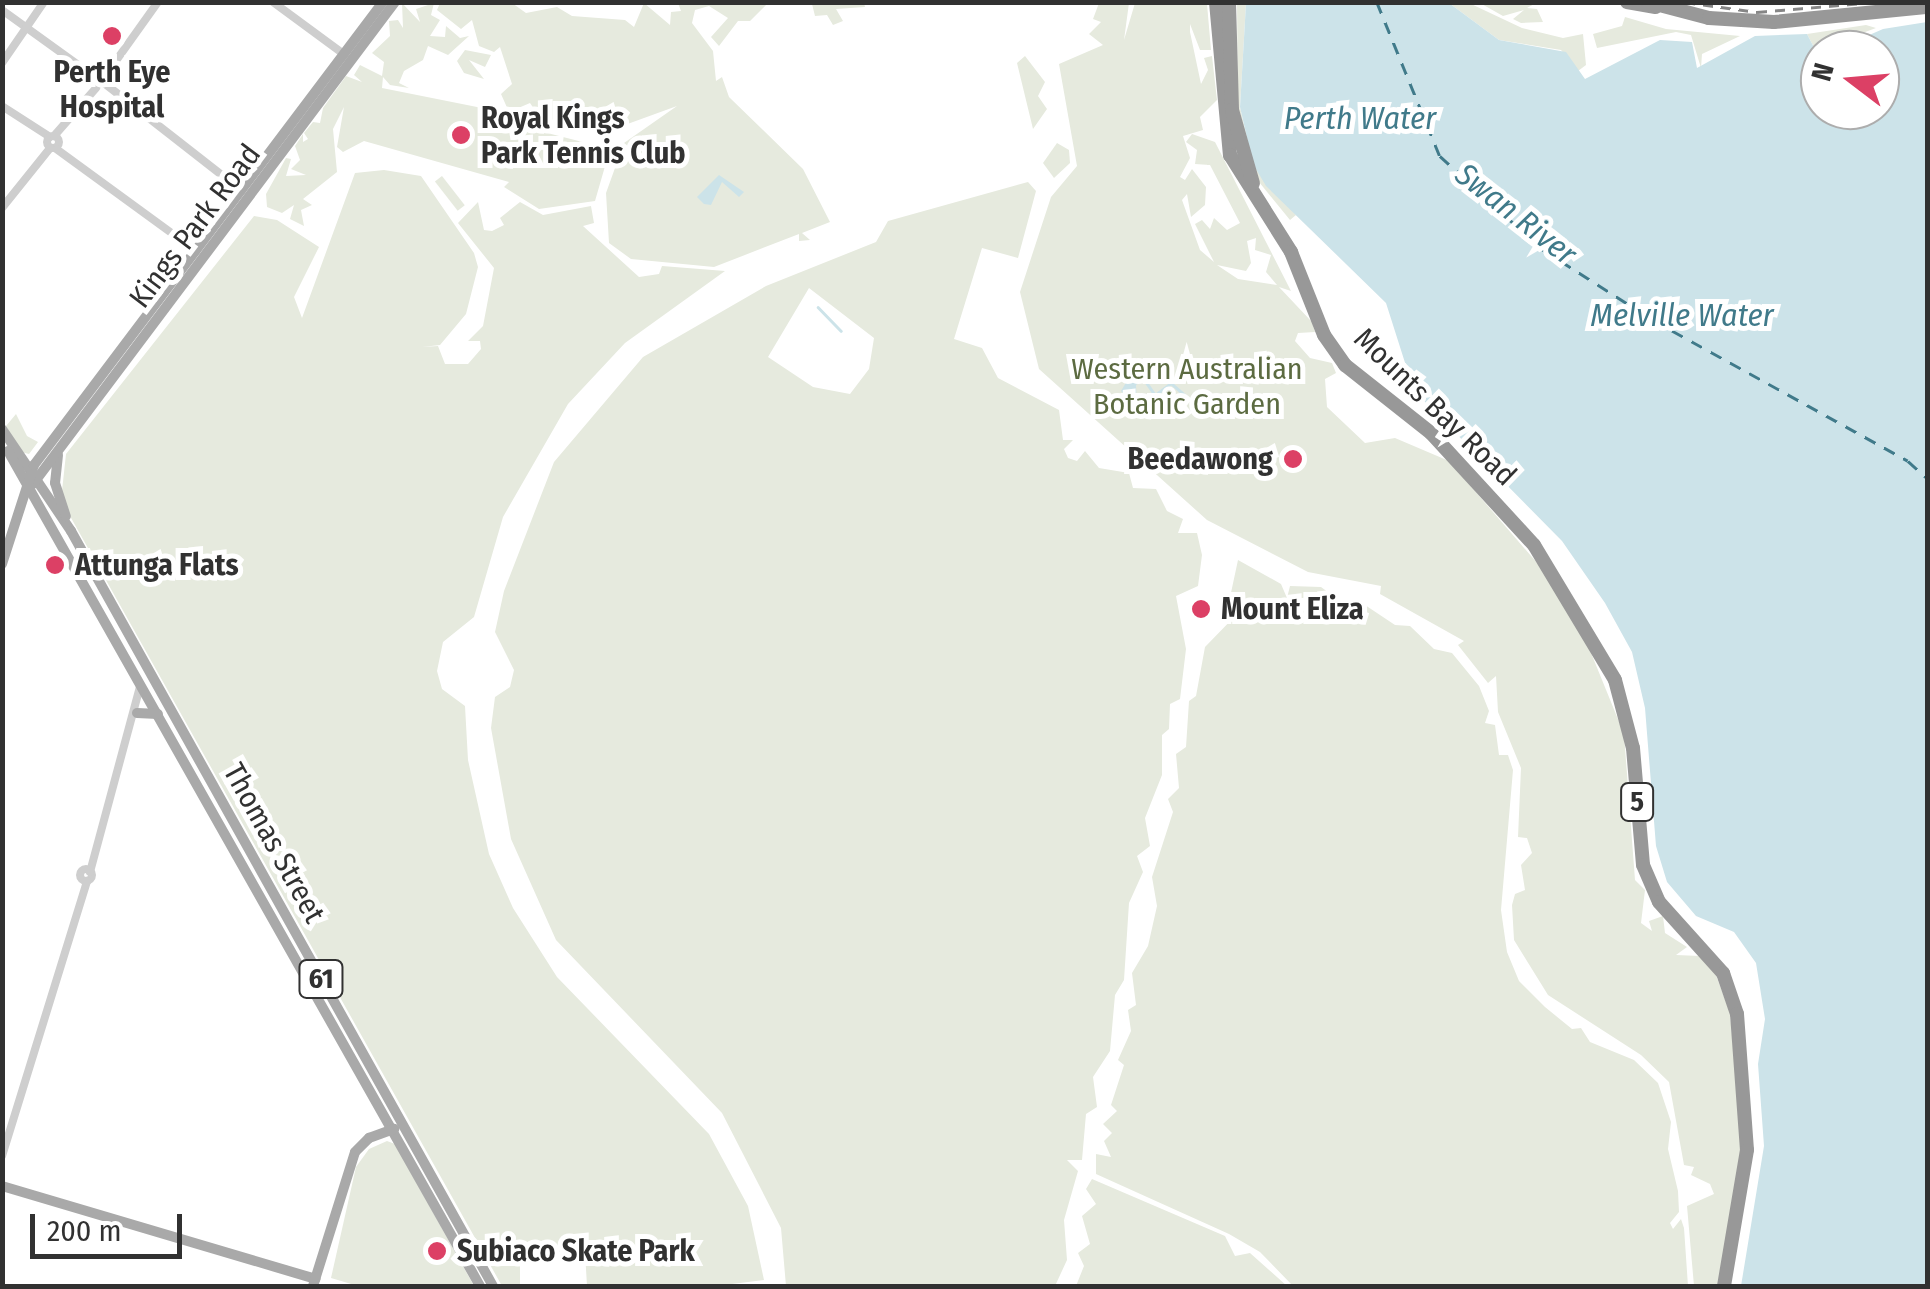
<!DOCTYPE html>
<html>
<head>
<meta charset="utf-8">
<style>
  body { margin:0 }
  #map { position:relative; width:1930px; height:1289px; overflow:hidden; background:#fff; font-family:"Fira Sans Condensed",sans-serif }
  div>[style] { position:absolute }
  .green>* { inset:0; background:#e6eade; transform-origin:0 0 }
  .water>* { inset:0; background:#cce3e9 }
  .stream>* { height:2.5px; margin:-1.25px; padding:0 1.25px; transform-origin:1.25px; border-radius:1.25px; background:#cce3e9 }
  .ferry>* { height:2.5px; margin-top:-1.25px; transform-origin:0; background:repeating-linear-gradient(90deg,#407a8a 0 12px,transparent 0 22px) }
  .minor>* { height:8px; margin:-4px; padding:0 4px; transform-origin:4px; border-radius:4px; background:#cecece }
  .minor>.ring { margin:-4px; padding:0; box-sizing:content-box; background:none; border:8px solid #cecece; border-radius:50% }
  .major>* { height:10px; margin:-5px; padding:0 5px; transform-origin:5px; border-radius:5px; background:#a9a9a9 }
  .highway>* { height:14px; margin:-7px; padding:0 7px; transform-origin:7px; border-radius:7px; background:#989898 }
  .rail>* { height:2.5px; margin-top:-1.25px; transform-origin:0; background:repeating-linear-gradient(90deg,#868686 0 10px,transparent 0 18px) }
  .dots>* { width:28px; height:28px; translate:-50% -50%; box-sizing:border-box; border:5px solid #fff; border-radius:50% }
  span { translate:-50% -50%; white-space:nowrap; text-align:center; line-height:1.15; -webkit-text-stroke:10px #fff; paint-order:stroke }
  .shield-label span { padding:2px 8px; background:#fff; border:2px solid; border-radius:8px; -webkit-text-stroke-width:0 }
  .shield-label { font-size:28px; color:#313131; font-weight:700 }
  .poi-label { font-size:30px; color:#313131; font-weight:700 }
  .left { translate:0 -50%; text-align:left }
  .right { translate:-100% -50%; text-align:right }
  .street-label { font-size:30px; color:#313131 }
  .park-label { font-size:30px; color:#5c6b41 }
  .water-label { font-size:32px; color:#407a8a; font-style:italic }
  .frame { position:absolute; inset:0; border:5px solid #313131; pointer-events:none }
  .north { position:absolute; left:1800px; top:30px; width:100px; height:100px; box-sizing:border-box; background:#fff; border:2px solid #adadad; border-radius:50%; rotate:286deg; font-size:28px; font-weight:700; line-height:40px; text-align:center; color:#313131 }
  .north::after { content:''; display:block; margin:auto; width:35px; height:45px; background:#dc4065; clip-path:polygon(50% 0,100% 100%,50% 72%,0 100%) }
  .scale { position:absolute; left:30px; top:1214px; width:152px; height:45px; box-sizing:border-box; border:5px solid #313131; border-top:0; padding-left:12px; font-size:30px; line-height:35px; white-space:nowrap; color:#313131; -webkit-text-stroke:8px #fff; paint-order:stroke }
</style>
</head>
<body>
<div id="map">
  <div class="green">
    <div style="clip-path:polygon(402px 3px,420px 22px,416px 9px,434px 3px,431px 15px,440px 20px,430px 36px,445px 37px,446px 26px,460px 38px,469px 36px,448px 55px,428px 46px,423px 60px,404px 71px,399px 83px,409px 88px,390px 85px,383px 77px,382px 88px,502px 112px,516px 125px,610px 149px,595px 201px,539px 209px,504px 187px,509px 182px,364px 141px,343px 152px,337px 147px,344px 107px,333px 129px,337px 172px,303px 199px,312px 205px,301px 210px,304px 226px,290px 219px,294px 205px,282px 213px,267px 207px,266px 194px,286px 158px,291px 159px,286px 176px,306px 175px,291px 169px,300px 160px,295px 146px,303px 134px,303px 142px,308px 139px,304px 133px,313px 122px,320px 123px,323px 108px,346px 76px,362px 82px,354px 75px,360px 65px,382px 76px,384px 62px,372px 53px,390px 36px,389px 21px,398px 20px,403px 28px)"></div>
    <div style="clip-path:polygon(512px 3px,526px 13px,557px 7px,572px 16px,625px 20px,634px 27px,644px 3px,670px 25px,671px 12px,681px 11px,678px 3px,768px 3px,750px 21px,738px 21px,719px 46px,711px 37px,728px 18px,709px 6px,695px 10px,692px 23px,713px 51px,716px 81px,722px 77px,729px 97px,803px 169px,830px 222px,802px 233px,810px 240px,799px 241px,799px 234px,714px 267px,631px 259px,609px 243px,606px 193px,624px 143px,677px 106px,600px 134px,541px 119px,530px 103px,509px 112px,501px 94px,512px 84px,500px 47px,494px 52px,479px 46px,472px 20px,461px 29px,437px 10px,440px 3px)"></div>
    <div style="clip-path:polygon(evenodd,1099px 3px,1129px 3px,1124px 40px,1135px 3px,1207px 4px,1211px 50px,1200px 50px,1190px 24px,1190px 32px,1201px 84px,1208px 70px,1204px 58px,1212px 56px,1217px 100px,1200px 117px,1203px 130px,1183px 136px,1190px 158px,1180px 177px,1185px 180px,1192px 169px,1206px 187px,1205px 205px,1191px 217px,1187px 194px,1182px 200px,1200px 250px,1214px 262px,1195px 224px,1202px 220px,1210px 229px,1214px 218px,1227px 230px,1240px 223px,1210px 165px,1195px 164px,1197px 150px,1186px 142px,1192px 134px,1215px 142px,1291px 291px,1279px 287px,1312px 322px,1315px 332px,1298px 333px,1295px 341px,1310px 358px,1332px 363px,1336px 373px,1325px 379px,1327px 407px,1365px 443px,1395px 438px,1449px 461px,1544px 571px,1587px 643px,1624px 734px,1635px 880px,1645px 890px,1641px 923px,1652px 931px,1649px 921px,1663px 916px,1665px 933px,1687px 947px,1676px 955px,1700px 956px,1716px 975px,1730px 1013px,1742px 1148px,1722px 1286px,1694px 1286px,1687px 1206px,1714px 1194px,1710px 1184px,1691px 1175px,1694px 1167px,1684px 1165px,1669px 1082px,1641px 1055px,1548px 995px,1514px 940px,1512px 905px,1515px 894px,1525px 890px,1521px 865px,1532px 853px,1527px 838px,1518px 837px,1521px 768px,1498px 712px,1496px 676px,1488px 683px,1458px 645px,1464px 641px,1380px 594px,1381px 586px,1308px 572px,1207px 520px,1039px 369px,1020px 292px,1051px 197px,1077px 166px,1059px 64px,1103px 45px,1089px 34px,1101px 22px,1093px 19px,1099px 3px,1256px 238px,1255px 250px,1271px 255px,1266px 272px,1277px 285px,1238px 279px,1217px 265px,1246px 271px,1251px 263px,1247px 241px,1256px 238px)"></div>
    <div style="clip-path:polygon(1237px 3px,1246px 3px,1240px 107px,1253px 164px,1296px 215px,1290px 220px,1259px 182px,1238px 122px)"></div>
    <div style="clip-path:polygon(1449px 3px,1469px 3px,1522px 28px,1563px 38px,1583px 34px,1586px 65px,1578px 71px,1561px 50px,1499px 40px)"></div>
    <div style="clip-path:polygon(1480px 3px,1536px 3px,1527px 8px,1537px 9px,1543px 22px,1521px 23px,1513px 19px,1524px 10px,1503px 16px)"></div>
    <div style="clip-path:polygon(812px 4px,864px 3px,865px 7px,836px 9px,843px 21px,833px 25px,827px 15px,815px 16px)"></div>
    <div style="clip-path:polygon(1625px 17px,1666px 29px,1740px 36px,1702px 54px,1701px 68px,1691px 35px,1676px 32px,1597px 48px,1593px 34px,1622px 26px)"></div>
    <div style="clip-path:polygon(1866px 25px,1876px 28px,1825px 47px,1820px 59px,1807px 34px)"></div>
    <div style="clip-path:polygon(465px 50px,491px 55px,485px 67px,469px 60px,484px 79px,464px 73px,457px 61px)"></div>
    <div style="clip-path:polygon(1025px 56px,1045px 82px,1038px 96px,1047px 109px,1033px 129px,1017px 63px)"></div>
    <div style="clip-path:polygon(1057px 143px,1069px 150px,1070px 163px,1054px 178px,1043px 163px)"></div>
    <div style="clip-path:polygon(384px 170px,421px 176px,474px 253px,478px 267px,466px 314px,440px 345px,422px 347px,438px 346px,445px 364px,468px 364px,481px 349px,480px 341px,468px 341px,483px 326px,494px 268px,458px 223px,478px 202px,484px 230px,492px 231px,504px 225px,500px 218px,520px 202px,543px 215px,591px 206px,594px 223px,583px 226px,639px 277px,659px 274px,662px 266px,725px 271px,625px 343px,568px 404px,503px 517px,474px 617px,443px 642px,437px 671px,442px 689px,465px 706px,468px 760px,489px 854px,513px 908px,557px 977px,709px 1134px,748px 1206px,764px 1280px,724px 1285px,740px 1286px,587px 1286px,585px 1252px,520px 1251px,520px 1286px,502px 1286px,61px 500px,66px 454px,254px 216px,277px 220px,319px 247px,294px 297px,302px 318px,355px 173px)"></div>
    <div style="left:442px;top:176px;width:37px;height:9px;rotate:52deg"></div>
    <div style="clip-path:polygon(evenodd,1028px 182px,1036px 191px,1018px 258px,982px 248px,954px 339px,982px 348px,998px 378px,1059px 410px,1063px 440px,1073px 440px,1064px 449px,1068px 458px,1077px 461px,1085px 451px,1099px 468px,1129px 473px,1133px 488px,1156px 489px,1167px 511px,1183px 519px,1178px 533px,1197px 533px,1202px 555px,1198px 586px,1176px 596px,1186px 649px,1180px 699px,1170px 704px,1169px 729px,1162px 735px,1162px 775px,1145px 818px,1150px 846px,1137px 856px,1143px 872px,1129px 903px,1124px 980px,1115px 995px,1110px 1051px,1093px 1077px,1097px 1107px,1086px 1114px,1082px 1160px,1067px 1160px,1078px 1171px,1064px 1220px,1067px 1260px,1055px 1286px,786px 1286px,781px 1228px,722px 1113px,556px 940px,511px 839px,491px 728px,495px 697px,510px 687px,514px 670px,495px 632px,504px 591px,554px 462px,643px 357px,766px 286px,876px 242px,888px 221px,1028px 182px,809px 288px,874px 338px,869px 369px,850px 394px,813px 387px,768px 357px,809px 288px)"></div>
    <div style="clip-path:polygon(16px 414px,27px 436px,38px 442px,29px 454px,21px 452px,6px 426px)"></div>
    <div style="clip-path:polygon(1238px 560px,1281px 584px,1287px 598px,1290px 586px,1321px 587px,1348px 607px,1359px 601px,1395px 625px,1410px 626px,1434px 649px,1452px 653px,1479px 686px,1489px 711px,1485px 723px,1495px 725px,1499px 755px,1508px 755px,1513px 770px,1501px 910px,1507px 952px,1519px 981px,1545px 1007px,1572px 1029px,1581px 1028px,1590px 1042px,1634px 1060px,1658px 1083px,1671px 1122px,1668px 1149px,1678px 1191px,1679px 1212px,1670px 1223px,1673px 1229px,1681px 1219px,1684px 1228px,1688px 1286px,1293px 1286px,1260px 1252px,1229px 1234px,1096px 1174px,1096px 1154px,1111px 1157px,1104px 1141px,1112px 1133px,1103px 1124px,1117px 1111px,1111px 1105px,1124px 1065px,1118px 1060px,1131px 1031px,1128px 1010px,1136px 1005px,1132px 973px,1148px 946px,1157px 906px,1152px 877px,1173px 812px,1168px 799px,1179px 788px,1176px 754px,1186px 747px,1189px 701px,1196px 696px,1205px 647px,1238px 613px,1229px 602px)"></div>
    <div style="clip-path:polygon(387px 1141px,395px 1144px,474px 1286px,358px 1286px,331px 1278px,356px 1167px,369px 1149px)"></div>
    <div style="clip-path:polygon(1092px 1179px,1225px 1236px,1235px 1256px,1250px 1253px,1287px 1286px,1076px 1286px,1084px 1266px,1078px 1253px,1090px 1244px,1082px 1216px,1096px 1204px,1086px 1189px)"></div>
  </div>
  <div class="water">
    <div style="clip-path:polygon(1246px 3px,1449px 3px,1499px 40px,1566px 52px,1585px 79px,1660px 40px,1692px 42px,1697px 68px,1755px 36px,1807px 34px,1820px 59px,1820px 110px,1880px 110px,1880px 50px,1835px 50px,1883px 29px,1927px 22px,1927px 1286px,1741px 1286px,1764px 1146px,1758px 1064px,1765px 1019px,1756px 963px,1734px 932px,1696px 916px,1667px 882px,1656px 846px,1645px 708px,1632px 652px,1605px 603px,1562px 541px,1414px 391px,1386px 303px,1266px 186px,1253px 164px,1240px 107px)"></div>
    <div style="clip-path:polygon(719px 175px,744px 192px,739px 197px,722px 182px,711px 205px,704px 204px,697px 197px)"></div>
    <div style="clip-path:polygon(1130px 376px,1144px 379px,1136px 385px,1137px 407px,1121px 391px)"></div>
  </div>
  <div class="stream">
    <div style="left:818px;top:307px;width:33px;rotate:46deg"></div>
    <div style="left:1144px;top:379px;width:19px;rotate:55deg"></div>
    <div style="left:1155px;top:395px;width:20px;rotate:-37deg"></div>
    <div style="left:1171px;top:383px;width:23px;rotate:41deg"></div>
    <div style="left:1198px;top:404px;width:9px;rotate:-6deg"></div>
    <div style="left:1228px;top:409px;width:7px"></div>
  </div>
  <div class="ferry">
    <div style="left:1377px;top:2px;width:166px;rotate:67.8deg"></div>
    <div style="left:1440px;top:156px;width:138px;rotate:42.4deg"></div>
    <div style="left:1542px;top:249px;width:132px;rotate:32.6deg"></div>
    <div style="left:1653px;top:320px;width:291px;rotate:28.9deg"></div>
    <div style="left:1908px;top:461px;width:27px;rotate:42deg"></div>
  </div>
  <div class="minor">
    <div style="left:273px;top:2px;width:89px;rotate:36.4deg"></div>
    <div style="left:2px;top:10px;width:115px;rotate:35.8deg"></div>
    <div style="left:2px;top:63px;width:74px;rotate:-55.5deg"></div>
    <div style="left:103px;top:79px;width:95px;rotate:-54.5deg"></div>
    <div style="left:104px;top:83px;width:175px;rotate:38deg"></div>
    <div style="left:2px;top:106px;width:57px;rotate:32.9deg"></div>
    <div class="ring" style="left:47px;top:136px;width:4px;height:4px"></div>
    <div style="left:54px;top:136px;width:64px;rotate:-48.8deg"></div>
    <div style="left:55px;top:148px;width:175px;rotate:36.1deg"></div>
    <div style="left:2px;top:208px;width:77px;rotate:-51.3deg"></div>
    <div class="ring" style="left:80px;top:869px;width:4px;height:4px"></div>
    <div style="left:90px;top:872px;width:192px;rotate:-74.9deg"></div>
    <div style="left:2px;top:1156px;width:288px;rotate:-72.8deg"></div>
  </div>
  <div class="major">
    <div style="left:2px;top:429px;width:123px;rotate:55.9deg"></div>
    <div style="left:71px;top:531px;width:865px;rotate:60.8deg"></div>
    <div style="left:8px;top:451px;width:959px;rotate:60.52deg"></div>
    <div style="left:58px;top:455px;width:28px;rotate:96deg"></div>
    <div style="left:55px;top:483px;width:35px;rotate:72deg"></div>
    <div style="left:33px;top:484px;width:603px;rotate:-53.09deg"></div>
    <div style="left:2px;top:564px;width:104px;rotate:-72.1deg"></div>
    <div style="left:34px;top:465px;width:580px;rotate:-52.99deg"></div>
    <div style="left:137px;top:713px;width:21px;rotate:3deg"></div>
    <div style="left:2px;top:1186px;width:327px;rotate:16.5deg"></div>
    <div style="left:313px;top:1286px;width:140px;rotate:-72.6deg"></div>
    <div style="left:355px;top:1152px;width:20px;rotate:-45deg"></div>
    <div style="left:369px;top:1138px;width:27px;rotate:-20deg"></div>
  </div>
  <div class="highway">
    <div style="left:1216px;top:2px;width:154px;rotate:84.8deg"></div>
    <div style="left:1230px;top:155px;width:115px;rotate:57.8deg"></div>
    <div style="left:1291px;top:252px;width:89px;rotate:68.3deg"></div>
    <div style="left:1324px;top:335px;width:37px;rotate:55deg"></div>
    <div style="left:1345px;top:365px;width:110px;rotate:38.3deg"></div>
    <div style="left:1431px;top:433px;width:152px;rotate:47.4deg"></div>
    <div style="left:1534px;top:545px;width:157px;rotate:59deg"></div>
    <div style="left:1615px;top:680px;width:70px;rotate:75.2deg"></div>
    <div style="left:1633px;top:748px;width:117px;rotate:85.1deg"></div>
    <div style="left:1643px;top:865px;width:40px;rotate:66.6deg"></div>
    <div style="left:1659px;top:902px;width:96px;rotate:48deg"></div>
    <div style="left:1723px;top:973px;width:43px;rotate:71.1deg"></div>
    <div style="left:1737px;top:1014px;width:136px;rotate:85.8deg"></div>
    <div style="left:1747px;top:1150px;width:138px;rotate:99.6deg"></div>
    <div style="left:1229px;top:2px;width:108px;rotate:88.4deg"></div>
    <div style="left:1232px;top:110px;width:76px;rotate:74deg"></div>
    <div style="left:1627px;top:2px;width:29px;rotate:10deg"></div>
    <div style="left:1648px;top:2px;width:63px;rotate:14.7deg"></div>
    <div style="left:1709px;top:18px;width:65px;rotate:3.5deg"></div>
    <div style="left:1774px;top:22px;width:155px;rotate:-5.6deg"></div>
  </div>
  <div class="rail">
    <div style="left:1685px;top:2px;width:73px;rotate:7.9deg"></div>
    <div style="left:1757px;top:12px;width:118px;rotate:-4.8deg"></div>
  </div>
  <div class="dots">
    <div style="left:112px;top:36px;background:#dc4065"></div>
    <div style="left:461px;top:135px;background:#dc4065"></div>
    <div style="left:1293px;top:459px;background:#dc4065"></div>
    <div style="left:55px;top:565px;background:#dc4065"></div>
    <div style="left:1201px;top:609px;background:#dc4065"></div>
    <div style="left:437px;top:1251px;background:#dc4065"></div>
  </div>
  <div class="shield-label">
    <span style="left:1637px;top:802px">5</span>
    <span style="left:321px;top:979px">61</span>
  </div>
  <div class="poi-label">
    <span style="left:112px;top:89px">Perth Eye<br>Hospital</span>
    <span class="left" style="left:481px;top:135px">Royal Kings<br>Park Tennis Club</span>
    <span class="right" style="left:1273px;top:459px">Beedawong</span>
    <span class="left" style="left:75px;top:565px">Attunga Flats</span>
    <span class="left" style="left:1221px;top:609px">Mount Eliza</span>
    <span class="left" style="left:457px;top:1251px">Subiaco Skate Park</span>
  </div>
  <div class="street-label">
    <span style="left:195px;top:226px;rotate:-53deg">Kings Park Road</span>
    <span style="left:1435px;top:407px;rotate:44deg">Mounts Bay Road</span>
    <span style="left:274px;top:843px;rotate:61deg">Thomas Street</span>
  </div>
  <div class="park-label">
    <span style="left:1187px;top:386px">Western Australian<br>Botanic Garden</span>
  </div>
  <div class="water-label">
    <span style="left:1360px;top:118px">Perth Water</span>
    <span style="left:1516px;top:214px;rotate:38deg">Swan River</span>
    <span style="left:1682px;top:315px">Melville Water</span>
  </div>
  <div class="frame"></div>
  <div class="north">N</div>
  <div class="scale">200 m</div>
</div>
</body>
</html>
